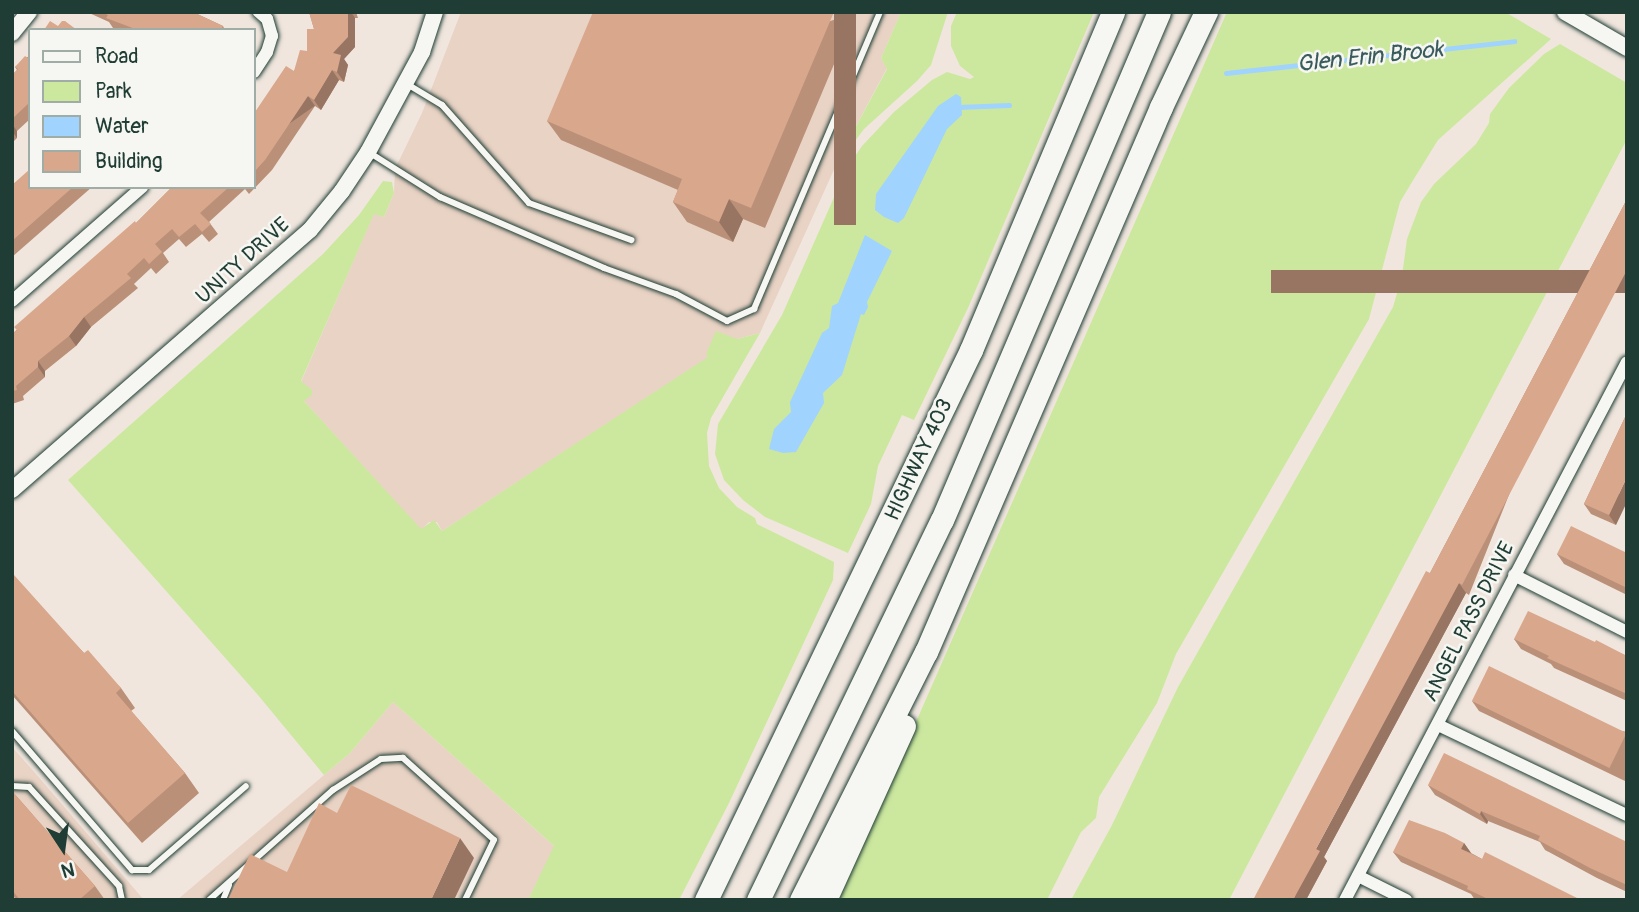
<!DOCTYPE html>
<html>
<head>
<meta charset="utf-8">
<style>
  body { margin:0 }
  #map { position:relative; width:1639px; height:912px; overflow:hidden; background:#f0e6de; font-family:Pangolin,sans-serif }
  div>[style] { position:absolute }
  .built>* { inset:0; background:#e9d3c5 }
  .green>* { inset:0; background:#cce89f }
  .water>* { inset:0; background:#a0d3fe }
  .stream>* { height:4.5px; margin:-2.25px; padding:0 2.25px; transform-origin:2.25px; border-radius:2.25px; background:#a0d3fe }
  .roads { filter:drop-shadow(0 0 2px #1f3d34) drop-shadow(0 0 2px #1f3d34) }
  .service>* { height:6px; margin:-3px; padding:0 3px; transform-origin:3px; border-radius:3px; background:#f6f6f2 }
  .minor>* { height:12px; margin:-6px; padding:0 6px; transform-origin:6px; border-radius:6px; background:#f6f6f2 }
  .tertiary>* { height:16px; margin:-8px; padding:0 8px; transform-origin:8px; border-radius:8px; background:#f6f6f2 }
  .motorway>* { height:23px; margin:-11.5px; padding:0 11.5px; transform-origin:11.5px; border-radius:11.5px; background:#f6f6f2 }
  .wall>* { inset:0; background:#bb9078 }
  .shaded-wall>* { inset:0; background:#987562; transform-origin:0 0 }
  .building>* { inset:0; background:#d9a78c; transform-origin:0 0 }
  span { translate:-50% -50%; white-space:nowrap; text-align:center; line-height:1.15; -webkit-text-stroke:5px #f6f6f2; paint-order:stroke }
  .street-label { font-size:21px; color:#1f3d34 }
  .water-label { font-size:23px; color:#395b5c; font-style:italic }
  .frame { position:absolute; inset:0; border:14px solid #1f3d34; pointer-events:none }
  .legend { position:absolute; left:28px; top:28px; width:228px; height:161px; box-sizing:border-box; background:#f6f6f2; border:2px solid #a0aca6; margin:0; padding:9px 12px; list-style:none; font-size:21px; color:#1f3d34 }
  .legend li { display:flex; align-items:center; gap:14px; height:35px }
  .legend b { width:35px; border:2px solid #a0aca6 }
  .north { position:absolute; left:28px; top:814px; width:70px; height:70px; -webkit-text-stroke:5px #f6f6f2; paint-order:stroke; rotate:167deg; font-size:19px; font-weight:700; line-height:28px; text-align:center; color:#1f3d34 }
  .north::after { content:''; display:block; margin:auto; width:24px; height:32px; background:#1f3d34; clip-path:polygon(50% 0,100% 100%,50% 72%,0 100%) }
</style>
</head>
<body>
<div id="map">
  <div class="built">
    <div style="clip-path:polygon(461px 12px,901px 12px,881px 58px,887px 68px,842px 152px,760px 333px,737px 339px,442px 531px,437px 522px,429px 522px,421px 530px,304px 401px,301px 382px,374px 213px,384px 217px,394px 193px,395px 169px,422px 113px)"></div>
    <div style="clip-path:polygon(393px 702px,555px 847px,528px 900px,177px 900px,350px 753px)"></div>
    <div style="clip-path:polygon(12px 747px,36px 774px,144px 900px,12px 900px)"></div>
  </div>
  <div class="green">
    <div style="clip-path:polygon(901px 12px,948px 12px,931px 65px,917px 81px,864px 129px,846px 153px,842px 152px,887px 69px,881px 58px)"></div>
    <div style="clip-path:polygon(957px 12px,1094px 12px,968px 308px,914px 420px,902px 415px,878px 466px,871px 504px,848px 553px,765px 517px,743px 500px,724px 480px,715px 454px,718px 424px,782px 315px,847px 168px,862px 146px,894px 112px,932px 80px,947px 72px,970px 79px,974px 77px,960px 66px,951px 46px,951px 26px)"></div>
    <div style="clip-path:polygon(1227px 12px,1505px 12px,1551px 39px,1438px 140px,1412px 182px,1400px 202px,1369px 319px,1176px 654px,1157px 703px,1099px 797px,1096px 818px,1081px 832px,1047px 900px,838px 900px)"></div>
    <div style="clip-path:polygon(1560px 44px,1627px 83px,1627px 139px,1229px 900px,1071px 900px,1112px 825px,1178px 687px,1393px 307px,1402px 276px,1407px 239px,1421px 202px,1434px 184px,1476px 144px,1489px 123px,1490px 114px,1509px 88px,1544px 54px)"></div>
    <div style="clip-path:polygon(383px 181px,392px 182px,394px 193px,384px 217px,374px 214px,301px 381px,312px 390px,312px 395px,304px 401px,421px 529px,434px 520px,442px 531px,708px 357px,706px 354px,716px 331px,737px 339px,760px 333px,711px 418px,707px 433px,709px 466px,719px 488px,737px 507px,755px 518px,757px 524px,834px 562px,833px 580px,729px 803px,679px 900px,528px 900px,554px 846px,393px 702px,350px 753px,324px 775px,258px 695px,68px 480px,323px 254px,359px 215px)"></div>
  </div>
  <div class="water">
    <div style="clip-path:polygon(956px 94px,961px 97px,962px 115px,947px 129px,904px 218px,898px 223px,884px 217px,875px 210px,876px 194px,938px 106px)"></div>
    <div style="clip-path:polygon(865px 235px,892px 251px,867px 302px,868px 307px,864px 315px,861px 314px,842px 375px,823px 393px,824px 403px,796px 452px,783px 453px,769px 449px,774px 429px,791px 412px,790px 402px,822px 333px,829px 328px,832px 306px,838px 303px)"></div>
  </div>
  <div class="stream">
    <div style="left:1226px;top:73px;width:290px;rotate:-6.3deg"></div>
    <div style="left:958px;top:107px;width:51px;rotate:-2.2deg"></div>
  </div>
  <div class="roads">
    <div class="service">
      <div style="left:407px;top:84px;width:41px;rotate:31deg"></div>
      <div style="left:442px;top:105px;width:131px;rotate:48.4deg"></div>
      <div style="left:529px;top:203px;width:109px;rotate:19.9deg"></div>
      <div style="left:370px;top:153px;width:83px;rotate:32.2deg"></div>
      <div style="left:440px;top:197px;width:179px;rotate:23.4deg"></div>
      <div style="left:604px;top:268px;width:77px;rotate:19.9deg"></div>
      <div style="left:676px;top:294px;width:58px;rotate:27.9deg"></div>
      <div style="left:727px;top:321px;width:30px;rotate:-24deg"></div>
      <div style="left:754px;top:309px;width:323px;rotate:-67deg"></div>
      <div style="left:12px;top:731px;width:184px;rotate:49.2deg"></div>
      <div style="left:132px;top:870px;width:17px"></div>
      <div style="left:149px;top:870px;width:128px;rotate:-40.9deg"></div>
      <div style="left:12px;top:786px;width:17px;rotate:3deg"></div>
      <div style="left:29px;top:787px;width:134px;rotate:47.7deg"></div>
      <div style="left:119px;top:886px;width:14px;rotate:78deg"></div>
      <div style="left:209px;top:900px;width:166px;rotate:-41.6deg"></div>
      <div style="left:333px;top:790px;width:57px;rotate:-32.9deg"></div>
      <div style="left:381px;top:759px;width:22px;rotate:-3deg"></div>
      <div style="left:403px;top:758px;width:122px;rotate:42deg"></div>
      <div style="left:494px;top:840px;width:67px;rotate:115.8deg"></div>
      <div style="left:223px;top:900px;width:16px;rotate:-68deg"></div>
    </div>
    <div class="minor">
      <div style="left:254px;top:72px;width:24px;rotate:-57deg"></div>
      <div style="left:267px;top:52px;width:17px;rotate:-73deg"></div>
      <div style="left:272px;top:36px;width:18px;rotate:-106deg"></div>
      <div style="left:267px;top:19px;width:11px;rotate:-139deg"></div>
      <div style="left:12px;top:301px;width:173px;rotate:-41.2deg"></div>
      <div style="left:1514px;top:575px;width:127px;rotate:26.8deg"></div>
      <div style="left:1438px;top:725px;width:209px;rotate:25.5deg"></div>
      <div style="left:1358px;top:876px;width:54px;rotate:26.6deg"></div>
      <div style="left:1345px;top:900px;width:607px;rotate:-62.34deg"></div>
    </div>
    <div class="tertiary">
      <div style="left:1565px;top:12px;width:72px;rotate:30.1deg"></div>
      <div style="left:12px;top:33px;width:27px;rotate:-51deg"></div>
      <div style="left:12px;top:490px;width:395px;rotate:-41.1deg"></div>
      <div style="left:310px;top:230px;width:50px;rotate:-50.6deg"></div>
      <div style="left:342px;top:191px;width:47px;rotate:-56.3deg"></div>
      <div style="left:368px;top:152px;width:114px;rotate:-61.6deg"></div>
      <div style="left:422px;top:52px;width:42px;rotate:-72deg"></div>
    </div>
    <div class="motorway">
      <div style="left:706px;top:900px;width:611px;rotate:-64.27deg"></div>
      <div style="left:971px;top:350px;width:367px;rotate:-67.2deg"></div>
      <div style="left:758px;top:900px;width:422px;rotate:-64.2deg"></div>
      <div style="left:942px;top:520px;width:552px;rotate:-66.87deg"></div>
      <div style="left:801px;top:900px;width:278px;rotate:-63.3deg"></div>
      <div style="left:926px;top:652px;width:594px;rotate:-66.67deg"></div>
      <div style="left:1161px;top:107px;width:105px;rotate:-64.7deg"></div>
      <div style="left:825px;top:900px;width:191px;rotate:-65.6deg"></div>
    </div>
  </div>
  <div class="wall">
    <div style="clip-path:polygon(87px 12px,193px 12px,223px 26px,225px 30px,117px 30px,113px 28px,109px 22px)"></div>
    <div style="clip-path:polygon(309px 12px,356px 12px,358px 18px,355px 18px,355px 47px,344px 59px,348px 65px,344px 82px,339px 80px,321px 110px,315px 106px,272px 170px,249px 194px,245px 189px,209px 222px,218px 234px,209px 242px,202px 234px,186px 247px,179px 239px,163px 253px,169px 262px,156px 274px,151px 268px,134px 284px,138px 288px,91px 327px,76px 346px,45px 371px,45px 377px,23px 396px,24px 400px,12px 404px,12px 334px,136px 223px,172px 187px,254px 187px,254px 112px,255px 112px,294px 71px,307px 51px,314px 29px)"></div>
    <div style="clip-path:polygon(856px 12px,765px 228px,743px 219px,733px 242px,687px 222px,673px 202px,678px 190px,561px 140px,547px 121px)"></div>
    <div style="clip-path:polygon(30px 55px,30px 119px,17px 131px,17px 138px,13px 142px,12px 75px,17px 70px,15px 67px)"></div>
    <div style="clip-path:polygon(12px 185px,30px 187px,92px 187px,12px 257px)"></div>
    <div style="clip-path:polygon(1627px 199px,1469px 595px,1466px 593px,1324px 857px,1327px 861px,1306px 900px,1430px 573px)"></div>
    <div style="clip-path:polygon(1627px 413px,1616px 525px,1591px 514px,1584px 504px)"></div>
    <div style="clip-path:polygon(1627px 553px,1627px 595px,1564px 564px,1557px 554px)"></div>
    <div style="clip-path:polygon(12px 577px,84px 653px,121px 688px,135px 708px,131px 711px,185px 773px,199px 793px,142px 843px,12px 695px)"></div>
    <div style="clip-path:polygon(1514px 639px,1595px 642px,1627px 656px,1627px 701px,1554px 668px,1551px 664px,1521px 649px)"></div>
    <div style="clip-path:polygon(1472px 701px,1627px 732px,1627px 782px,1479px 711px)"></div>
    <div style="clip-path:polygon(1428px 785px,1627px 842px,1627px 892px,1597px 878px,1545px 850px,1540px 842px,1488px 821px,1487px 824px,1435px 795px)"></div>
    <div style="clip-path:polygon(12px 791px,95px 886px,105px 900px,17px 900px,12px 895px)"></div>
    <div style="clip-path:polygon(1464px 843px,1471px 853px,1482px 859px,1581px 900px,1475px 900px,1471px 894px,1401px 862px,1393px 852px)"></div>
  </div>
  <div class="shaded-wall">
    <div style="clip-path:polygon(348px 12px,351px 12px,355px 18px,355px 47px,344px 59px,348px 65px,344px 82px,337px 72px,333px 53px)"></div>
    <div style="left:834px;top:12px;width:22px;height:213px"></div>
    <div style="clip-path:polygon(332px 70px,339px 80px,321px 110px,314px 100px)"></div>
    <div style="left:308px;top:96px;width:12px;height:77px;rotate:55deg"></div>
    <div style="clip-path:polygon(12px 124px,17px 131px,17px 138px,12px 131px)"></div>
    <div style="clip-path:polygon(729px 199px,743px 219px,733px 242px,719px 222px)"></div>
    <div style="left:1627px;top:270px;width:23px;height:356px;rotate:90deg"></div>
    <div style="clip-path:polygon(84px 317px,91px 327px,76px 346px,69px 336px)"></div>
    <div style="clip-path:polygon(38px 361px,45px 371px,45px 377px,38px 367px)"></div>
    <div style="clip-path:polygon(1627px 477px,1627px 502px,1616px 525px,1609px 515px)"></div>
    <div style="clip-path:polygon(1459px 583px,1466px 593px,1324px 857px,1327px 861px,1306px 900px,1293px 900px,1316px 849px)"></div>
    <div style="clip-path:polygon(1481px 811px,1488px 821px,1487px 824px,1480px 814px)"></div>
    <div style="clip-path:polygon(460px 838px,474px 858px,454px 900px,431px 900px)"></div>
    <div style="clip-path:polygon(1464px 843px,1471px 853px,1461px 849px)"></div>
  </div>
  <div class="building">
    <div style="clip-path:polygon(102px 12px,193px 12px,223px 26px,221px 30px,138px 30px,106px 18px,108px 15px)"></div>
    <div style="clip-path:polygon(309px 12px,348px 12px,348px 37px,333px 53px,341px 55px,337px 72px,332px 70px,314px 100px,308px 96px,265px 160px,254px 172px,254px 112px,255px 112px,286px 66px,294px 71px,300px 50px,307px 51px,307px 29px,314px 29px)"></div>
    <div style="clip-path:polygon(593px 12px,834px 12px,751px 208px,729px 199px,719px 222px,673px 202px,682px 179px,547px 121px)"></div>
    <div style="clip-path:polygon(50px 21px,58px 26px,62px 21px,65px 21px,77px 30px,44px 30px)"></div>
    <div style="clip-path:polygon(30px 55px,30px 102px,12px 119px,12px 75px,18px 69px,15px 67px,25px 56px,28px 58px)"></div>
    <div style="clip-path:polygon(30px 169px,30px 187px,73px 187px,12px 241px,12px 185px)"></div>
    <div style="clip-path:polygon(172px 187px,229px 187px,200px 213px,211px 224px,202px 232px,195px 224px,179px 237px,172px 229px,155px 244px,162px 252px,149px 264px,144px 258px,127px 274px,131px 278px,84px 317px,69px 336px,38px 361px,38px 367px,16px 386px,17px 390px,12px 391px,12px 334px,17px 330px,14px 327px,135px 221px,136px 223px)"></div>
    <div style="clip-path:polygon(1627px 199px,1627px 270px,1462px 585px,1459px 583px,1316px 849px,1320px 851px,1293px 900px,1253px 900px,1426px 571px,1430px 573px)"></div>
    <div style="clip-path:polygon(1627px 413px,1627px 477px,1609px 515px,1584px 504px)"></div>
    <div style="clip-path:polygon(1571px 526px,1627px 553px,1627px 588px,1557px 554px)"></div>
    <div style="clip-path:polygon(14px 575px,84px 653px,88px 650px,121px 688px,116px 693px,185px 773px,128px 823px,12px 691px,12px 577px)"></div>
    <div style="clip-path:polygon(1528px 611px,1595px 642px,1596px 640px,1627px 656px,1627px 694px,1547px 658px,1549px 656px,1514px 639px)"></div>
    <div style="left:1489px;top:666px;width:153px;height:39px;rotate:26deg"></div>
    <div style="clip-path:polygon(1444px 753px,1627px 842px,1627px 885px,1590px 868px,1538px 840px,1540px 836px,1481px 811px,1480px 814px,1428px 785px)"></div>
    <div style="clip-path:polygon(351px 785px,460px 838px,431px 900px,228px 900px,250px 854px,287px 872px,319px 803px,337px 813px)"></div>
    <div style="clip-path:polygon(12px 791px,95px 886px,79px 900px,20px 900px,12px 890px)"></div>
    <div style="clip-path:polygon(1409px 820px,1445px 833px,1464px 843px,1461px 849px,1482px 859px,1485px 852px,1581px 900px,1490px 900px,1467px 889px,1468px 886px,1393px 852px)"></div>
  </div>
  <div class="street-label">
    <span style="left:243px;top:261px;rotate:-42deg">UNITY DRIVE</span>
    <span style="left:919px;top:460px;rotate:-65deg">HIGHWAY 403</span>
    <span style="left:1469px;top:622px;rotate:-63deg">ANGEL PASS DRIVE</span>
  </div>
  <div class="water-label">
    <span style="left:1370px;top:57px;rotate:-6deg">Glen Erin Brook</span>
  </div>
  <div class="frame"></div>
  <ul class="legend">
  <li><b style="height:9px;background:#f6f6f2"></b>Road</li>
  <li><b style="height:19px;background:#cce89f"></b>Park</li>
  <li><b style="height:19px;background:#a0d3fe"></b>Water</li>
  <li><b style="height:19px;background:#d9a78c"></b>Building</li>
  </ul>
  <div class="north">N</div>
</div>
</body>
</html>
